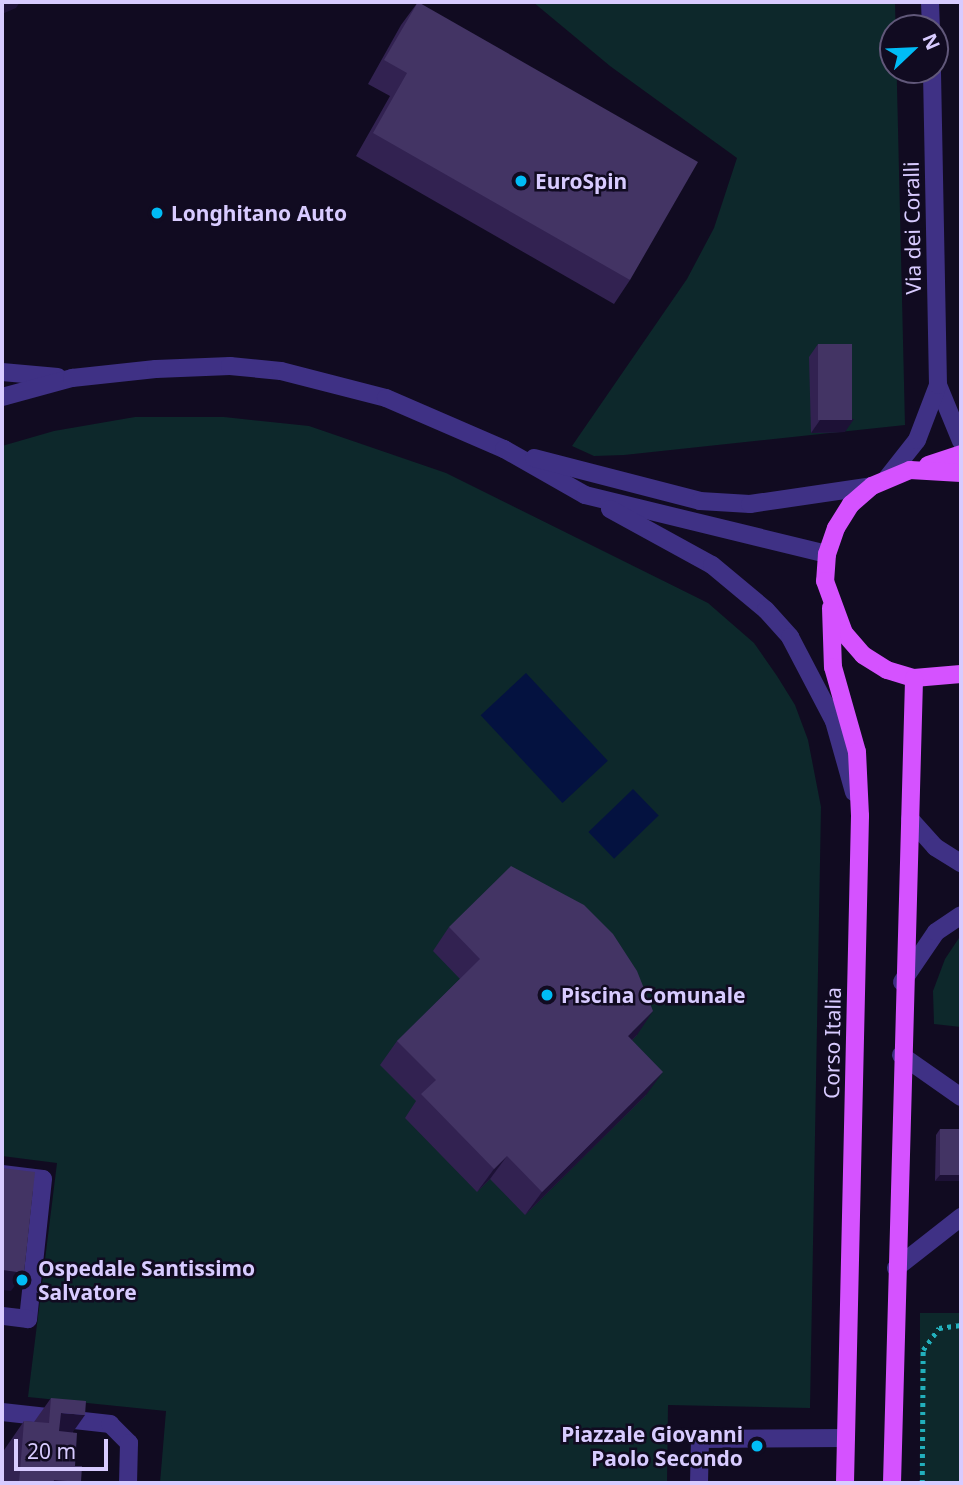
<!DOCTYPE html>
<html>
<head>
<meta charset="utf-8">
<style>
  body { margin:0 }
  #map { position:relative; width:963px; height:1485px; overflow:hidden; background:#110b21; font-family:"Noto Sans",sans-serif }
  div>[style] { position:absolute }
  .green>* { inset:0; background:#0d282b; transform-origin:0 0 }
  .water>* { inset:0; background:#041240; transform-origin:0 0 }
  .path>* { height:4.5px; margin-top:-2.25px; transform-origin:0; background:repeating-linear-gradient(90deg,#22b0bc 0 3.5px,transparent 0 8.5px) }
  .minor>* { height:18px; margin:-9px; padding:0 9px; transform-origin:9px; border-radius:9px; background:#3f3185 }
  .major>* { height:18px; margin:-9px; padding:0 9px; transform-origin:9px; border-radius:9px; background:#d552ff }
  .wall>* { inset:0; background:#322251 }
  .shaded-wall>* { inset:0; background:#1d1136 }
  .building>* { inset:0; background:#433464; transform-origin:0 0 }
  .dots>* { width:19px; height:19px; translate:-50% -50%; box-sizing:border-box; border:4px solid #110b21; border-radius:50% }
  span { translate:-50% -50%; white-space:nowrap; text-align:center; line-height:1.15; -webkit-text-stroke:5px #110b21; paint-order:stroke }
  .poi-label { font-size:21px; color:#d8cbff; font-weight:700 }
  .left { translate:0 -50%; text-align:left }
  .right { translate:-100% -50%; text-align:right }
  .street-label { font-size:21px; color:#d8cbff }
  .frame { position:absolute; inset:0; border:4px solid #d8cbff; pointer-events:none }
  .north { position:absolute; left:879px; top:14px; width:70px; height:70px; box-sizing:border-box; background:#110b21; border:2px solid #61587a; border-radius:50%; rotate:67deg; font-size:19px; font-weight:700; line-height:28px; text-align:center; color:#d8cbff }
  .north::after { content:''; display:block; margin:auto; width:24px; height:32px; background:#00bcf6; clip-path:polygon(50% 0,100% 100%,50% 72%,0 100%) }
  .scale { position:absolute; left:14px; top:1439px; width:94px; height:32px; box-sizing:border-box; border:4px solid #d8cbff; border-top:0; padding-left:9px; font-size:21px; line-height:24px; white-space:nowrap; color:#d8cbff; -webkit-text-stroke:5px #110b21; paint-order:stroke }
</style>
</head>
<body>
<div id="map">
  <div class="green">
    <div style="clip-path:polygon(533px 2px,895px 2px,905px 425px,624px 455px,594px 456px,572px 446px,687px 279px,714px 228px,737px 158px,610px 66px)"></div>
    <div style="clip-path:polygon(135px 417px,224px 417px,309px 426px,446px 473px,708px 603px,754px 643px,777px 676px,795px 705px,808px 740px,821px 807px,810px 1408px,668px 1405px,667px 1483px,160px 1483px,166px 1411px,28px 1397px,57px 1163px,2px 1156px,2px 446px,54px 431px)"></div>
    <div style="clip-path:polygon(961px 935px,961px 1027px,934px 1024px,933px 991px,945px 959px)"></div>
    <div style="left:961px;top:1313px;width:170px;height:41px;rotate:90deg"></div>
  </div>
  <div class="water">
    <div style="left:526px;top:673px;width:120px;height:62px;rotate:47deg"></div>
    <div style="left:633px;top:789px;width:37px;height:62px;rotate:46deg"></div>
  </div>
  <div class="path">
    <div style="left:922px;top:1483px;width:133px;rotate:-89.6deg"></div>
    <div style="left:923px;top:1350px;width:27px;rotate:-54deg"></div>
    <div style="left:939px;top:1328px;width:22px;rotate:-8deg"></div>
  </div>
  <div class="minor">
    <div style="left:930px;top:2px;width:26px;rotate:88deg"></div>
    <div style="left:2px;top:372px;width:56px;rotate:5.1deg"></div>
    <div style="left:938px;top:385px;width:61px;rotate:67.7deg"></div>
    <div style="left:2px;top:397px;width:73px;rotate:-15.2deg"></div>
    <div style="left:72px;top:378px;width:84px;rotate:-6.1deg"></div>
    <div style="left:156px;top:369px;width:74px;rotate:-2.3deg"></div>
    <div style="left:230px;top:366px;width:51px;rotate:5.6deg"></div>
    <div style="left:281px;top:371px;width:108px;rotate:14.4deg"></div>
    <div style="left:386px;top:398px;width:129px;rotate:23.4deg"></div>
    <div style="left:504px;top:449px;width:93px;rotate:29.6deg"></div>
    <div style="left:585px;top:495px;width:249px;rotate:13.7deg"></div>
    <div style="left:534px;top:458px;width:171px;rotate:14.5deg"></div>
    <div style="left:700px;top:501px;width:50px;rotate:3.4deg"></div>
    <div style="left:750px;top:504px;width:123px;rotate:-8.4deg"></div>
    <div style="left:887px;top:478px;width:48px;rotate:-51.7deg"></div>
    <div style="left:917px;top:440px;width:59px;rotate:-69.1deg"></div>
    <div style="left:938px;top:385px;width:315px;rotate:-91.1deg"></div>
    <div style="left:610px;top:509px;width:116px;rotate:28.8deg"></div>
    <div style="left:712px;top:565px;width:70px;rotate:39.8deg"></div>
    <div style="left:766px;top:610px;width:36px;rotate:48deg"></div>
    <div style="left:790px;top:637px;width:95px;rotate:62.4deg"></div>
    <div style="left:834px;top:721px;width:74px;rotate:74.3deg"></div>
    <div style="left:910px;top:819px;width:38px;rotate:48deg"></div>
    <div style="left:935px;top:847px;width:31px;rotate:32deg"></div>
    <div style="left:902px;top:982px;width:60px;rotate:-55.8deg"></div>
    <div style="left:936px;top:932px;width:30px;rotate:-34deg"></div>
    <div style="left:901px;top:1055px;width:73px;rotate:35deg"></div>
    <div style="left:2px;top:1174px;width:41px;rotate:7deg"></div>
    <div style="left:43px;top:1179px;width:141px;rotate:96.1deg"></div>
    <div style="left:28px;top:1319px;width:26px;rotate:-173deg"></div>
    <div style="left:896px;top:1268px;width:83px;rotate:-38.1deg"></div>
    <div style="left:2px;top:1412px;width:109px;rotate:6.3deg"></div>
    <div style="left:110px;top:1424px;width:27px;rotate:45deg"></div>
    <div style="left:129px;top:1443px;width:40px;rotate:91.4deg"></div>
    <div style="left:699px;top:1483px;width:44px;rotate:-88.7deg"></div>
    <div style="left:700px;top:1439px;width:146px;rotate:-0.4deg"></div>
  </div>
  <div class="major">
    <div style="left:928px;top:465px;width:35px;rotate:-18deg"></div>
    <div style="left:961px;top:473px;width:51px;rotate:-176.6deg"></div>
    <div style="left:910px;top:470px;width:41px;rotate:157.2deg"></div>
    <div style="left:872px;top:486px;width:28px;rotate:139deg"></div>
    <div style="left:851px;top:504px;width:28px;rotate:122deg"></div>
    <div style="left:836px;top:528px;width:28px;rotate:109deg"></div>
    <div style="left:827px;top:554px;width:27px;rotate:94deg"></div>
    <div style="left:825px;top:581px;width:55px;rotate:69.9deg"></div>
    <div style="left:844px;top:633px;width:29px;rotate:49deg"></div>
    <div style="left:863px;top:655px;width:28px;rotate:32deg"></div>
    <div style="left:887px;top:670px;width:28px;rotate:17deg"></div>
    <div style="left:914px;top:678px;width:47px;rotate:-4.9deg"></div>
    <div style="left:831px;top:608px;width:59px;rotate:88.1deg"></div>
    <div style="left:833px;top:667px;width:88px;rotate:74.2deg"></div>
    <div style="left:857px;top:752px;width:64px;rotate:87.3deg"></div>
    <div style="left:860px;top:816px;width:667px;rotate:91.29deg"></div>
    <div style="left:892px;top:1483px;width:805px;rotate:-88.43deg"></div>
  </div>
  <div class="wall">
    <div style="clip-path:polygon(418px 2px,630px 280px,614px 304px,356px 156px,390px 96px,368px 84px,401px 25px)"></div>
    <div style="clip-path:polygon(818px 344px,845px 432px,811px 433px,809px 357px)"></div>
    <div style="clip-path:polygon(449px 927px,637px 1035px,632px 1040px,646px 1095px,525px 1215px,490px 1179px,477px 1192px,405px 1118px,416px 1101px,380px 1065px,397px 1041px,460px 979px,433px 951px)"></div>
    <div style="clip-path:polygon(940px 1129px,961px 1181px,935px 1181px,936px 1135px)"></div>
    <div style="clip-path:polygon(51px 1398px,73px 1432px,75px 1466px,81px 1482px,80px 1483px,2px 1483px,2px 1453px,24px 1421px,34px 1422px)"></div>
  </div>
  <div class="shaded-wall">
    <div style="clip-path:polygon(2px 2px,20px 2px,16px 8px,2px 14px)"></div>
    <div style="clip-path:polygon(854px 419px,845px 432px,811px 433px,820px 420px)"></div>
    <div style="clip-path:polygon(653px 1011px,637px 1035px,612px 1060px,628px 1036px)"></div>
    <div style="clip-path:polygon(663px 1072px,646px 1095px,525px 1215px,542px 1192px)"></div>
    <div style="clip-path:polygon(507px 1156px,490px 1179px,477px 1192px,494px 1169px)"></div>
    <div style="clip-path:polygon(940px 1175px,961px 1175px,961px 1181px,935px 1181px)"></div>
    <div style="clip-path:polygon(2px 1270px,24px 1273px,11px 1291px,2px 1290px)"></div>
    <div style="clip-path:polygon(61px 1413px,85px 1415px,63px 1446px,39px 1444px)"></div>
    <div style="clip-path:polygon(54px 1480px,81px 1482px,80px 1483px,52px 1483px)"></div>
  </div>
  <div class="building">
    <div style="clip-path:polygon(418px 2px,698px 162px,630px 280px,373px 133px,407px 73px,384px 60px)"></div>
    <div style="left:818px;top:344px;width:34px;height:76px"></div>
    <div style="clip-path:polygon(511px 866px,584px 905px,613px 934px,637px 971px,653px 1011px,628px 1036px,663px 1072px,542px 1192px,507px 1156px,494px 1169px,421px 1094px,436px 1080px,397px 1041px,480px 959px,449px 927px)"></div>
    <div style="left:940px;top:1129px;width:21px;height:46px"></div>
    <div style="clip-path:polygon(2px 1168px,35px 1172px,24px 1273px,2px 1270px,2px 1217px,4px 1200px,2px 1200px)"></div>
    <div style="clip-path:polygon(51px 1398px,86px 1401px,85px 1415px,61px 1413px,59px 1431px,77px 1433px,75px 1466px,82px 1466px,81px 1482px,54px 1480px,53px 1483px,19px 1483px,24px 1421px,49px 1423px)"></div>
  </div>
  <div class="dots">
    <div style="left:521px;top:181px;background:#00bcf6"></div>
    <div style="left:157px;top:213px;background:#00bcf6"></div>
    <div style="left:547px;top:995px;background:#00bcf6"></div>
    <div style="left:22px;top:1280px;background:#00bcf6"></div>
    <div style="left:757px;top:1446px;background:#00bcf6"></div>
  </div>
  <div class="poi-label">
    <span class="left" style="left:535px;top:181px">EuroSpin</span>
    <span class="left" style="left:171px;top:213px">Longhitano Auto</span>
    <span class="left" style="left:561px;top:995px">Piscina Comunale</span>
    <span class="left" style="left:38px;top:1280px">Ospedale Santissimo<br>Salvatore</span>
    <span class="right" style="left:743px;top:1446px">Piazzale Giovanni<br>Paolo Secondo</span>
  </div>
  <div class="street-label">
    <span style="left:912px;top:228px;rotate:-91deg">Via dei Coralli</span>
    <span style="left:832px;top:1043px;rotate:-89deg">Corso Italia</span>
  </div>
  <div class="frame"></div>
  <div class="north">N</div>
  <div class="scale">20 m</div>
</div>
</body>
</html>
